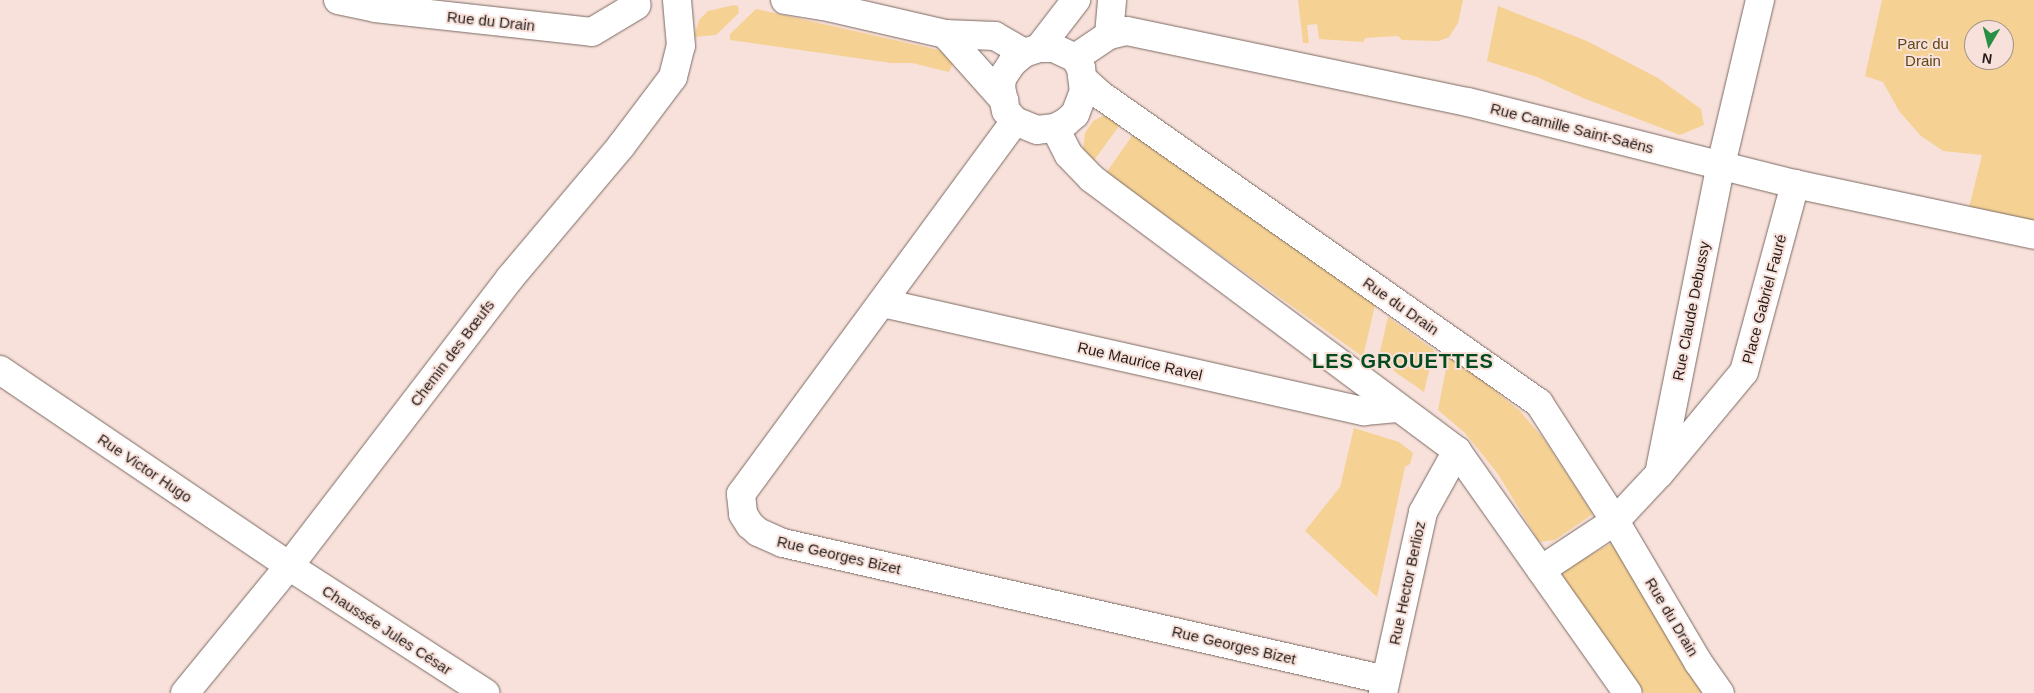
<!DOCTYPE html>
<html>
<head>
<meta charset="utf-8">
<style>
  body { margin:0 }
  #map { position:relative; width:2034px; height:693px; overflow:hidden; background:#f7e1da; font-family:Helvetica,sans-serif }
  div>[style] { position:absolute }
  .green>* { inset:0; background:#f5d294 }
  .roads { filter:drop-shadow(0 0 1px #7c6963) drop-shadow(0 0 1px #7c6963) }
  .street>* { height:28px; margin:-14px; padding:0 14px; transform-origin:14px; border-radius:14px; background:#fff }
  .secondary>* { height:28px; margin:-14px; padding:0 14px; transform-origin:14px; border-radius:14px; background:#fff }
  span { translate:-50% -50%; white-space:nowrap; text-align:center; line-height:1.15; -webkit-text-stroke:4px #f7e1da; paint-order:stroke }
  .street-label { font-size:15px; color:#241c1a }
  .park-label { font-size:15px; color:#604818 }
  .district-label { font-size:20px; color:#034b1c; font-weight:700; letter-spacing:1px }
  .north { position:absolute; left:1964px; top:20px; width:50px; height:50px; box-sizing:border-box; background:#f7e1da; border:1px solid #a3928d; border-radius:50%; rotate:188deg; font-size:14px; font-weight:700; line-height:20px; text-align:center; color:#241c1a }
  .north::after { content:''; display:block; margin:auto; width:18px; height:22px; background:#288f45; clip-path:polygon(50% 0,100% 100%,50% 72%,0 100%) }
</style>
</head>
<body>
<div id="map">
  <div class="green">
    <div style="clip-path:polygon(1298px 0,1463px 0,1458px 23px,1449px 37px,1439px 41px,1402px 40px,1398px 36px,1365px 38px,1363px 42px,1319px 39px,1317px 24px,1307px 25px,1309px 43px,1303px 43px)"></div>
    <div style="clip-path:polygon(evenodd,1882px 0,2034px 0,2034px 236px,1966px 220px,1982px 155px,1943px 151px,1921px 136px,1899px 111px,1883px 82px,1865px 76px,1882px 0,1974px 30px,2004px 30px,2004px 60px,1974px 60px,1974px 30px)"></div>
    <div style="clip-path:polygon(734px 5px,738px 6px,739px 13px,716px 35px,694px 37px,699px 20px,708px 11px)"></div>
    <div style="clip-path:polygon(1498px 6px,1587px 41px,1658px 78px,1701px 109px,1704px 125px,1680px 135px,1583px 98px,1537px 77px,1487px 61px)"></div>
    <div style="clip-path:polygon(756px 9px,930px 48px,943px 51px,953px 63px,949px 72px,912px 63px,891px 63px,730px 40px,730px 34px)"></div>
    <div style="clip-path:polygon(1105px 115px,1125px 118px,1092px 163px,1083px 149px,1085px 133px,1093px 121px)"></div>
    <div style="clip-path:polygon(1139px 126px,1376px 301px,1363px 357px,1106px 173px)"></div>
    <div style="clip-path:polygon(1388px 317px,1434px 350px,1424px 392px,1378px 360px)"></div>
    <div style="clip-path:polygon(1449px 353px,1520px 411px,1544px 439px,1593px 514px,1555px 540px,1539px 542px,1498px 474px,1465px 433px,1438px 410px)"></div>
    <div style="clip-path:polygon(1354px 428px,1399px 442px,1413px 453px,1410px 464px,1405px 467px,1377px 597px,1305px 531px,1340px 487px)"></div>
    <div style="clip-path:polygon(1613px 542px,1707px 693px,1644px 693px,1562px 579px,1564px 570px)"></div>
  </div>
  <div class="roads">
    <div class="street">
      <div style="left:338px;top:0;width:38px;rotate:12deg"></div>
      <div style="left:375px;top:8px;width:218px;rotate:6.3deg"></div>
      <div style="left:592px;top:32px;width:52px;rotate:-31deg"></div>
      <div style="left:785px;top:0;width:39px;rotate:9deg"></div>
      <div style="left:824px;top:6px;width:124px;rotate:13deg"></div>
      <div style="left:945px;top:34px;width:50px;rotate:2.3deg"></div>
      <div style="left:995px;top:36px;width:34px;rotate:30deg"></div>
      <div style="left:945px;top:34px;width:89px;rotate:48.2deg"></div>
      <div style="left:1109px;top:35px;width:35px;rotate:-85deg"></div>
      <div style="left:1039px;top:48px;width:15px"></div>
      <div style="left:1054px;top:48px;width:23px;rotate:25deg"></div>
      <div style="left:1075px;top:58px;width:12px;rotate:59deg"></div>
      <div style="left:1081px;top:68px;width:23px;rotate:83deg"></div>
      <div style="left:1084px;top:91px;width:25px;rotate:111deg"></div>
      <div style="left:1075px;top:114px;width:12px;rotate:138deg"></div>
      <div style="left:1066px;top:122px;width:13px;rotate:151deg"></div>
      <div style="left:1055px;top:128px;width:18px;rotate:174deg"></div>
      <div style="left:1037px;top:130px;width:24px;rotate:-158deg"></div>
      <div style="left:1015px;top:121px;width:13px;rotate:-132deg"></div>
      <div style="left:1006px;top:111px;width:24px;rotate:-102deg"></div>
      <div style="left:1001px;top:88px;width:10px;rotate:-84deg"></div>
      <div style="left:1002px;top:78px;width:18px;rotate:-56deg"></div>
      <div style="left:1012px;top:63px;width:16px;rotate:-40deg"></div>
      <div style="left:1024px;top:53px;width:16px;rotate:-18deg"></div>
      <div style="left:1039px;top:48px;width:61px;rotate:-52.4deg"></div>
      <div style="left:1075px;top:58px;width:41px;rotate:-34.1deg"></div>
      <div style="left:1109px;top:35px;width:18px;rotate:-13deg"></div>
      <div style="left:1127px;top:31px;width:348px;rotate:11.8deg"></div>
      <div style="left:1468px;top:102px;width:337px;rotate:14.1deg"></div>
      <div style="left:1795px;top:184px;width:244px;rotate:12deg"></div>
      <div style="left:1084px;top:80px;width:24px;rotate:42deg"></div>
      <div style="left:1102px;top:96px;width:534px;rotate:35.09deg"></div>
      <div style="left:1539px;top:403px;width:140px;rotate:57.2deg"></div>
      <div style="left:1615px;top:521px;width:164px;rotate:59.5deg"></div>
      <div style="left:1698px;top:662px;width:38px;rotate:55deg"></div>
      <div style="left:1015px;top:121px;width:463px;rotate:126.3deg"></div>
      <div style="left:741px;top:494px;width:20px;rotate:84deg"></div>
      <div style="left:743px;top:514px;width:13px;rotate:58deg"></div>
      <div style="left:750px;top:525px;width:11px;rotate:41deg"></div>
      <div style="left:758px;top:532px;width:27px;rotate:24deg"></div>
      <div style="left:783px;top:543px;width:618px;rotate:12.8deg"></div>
      <div style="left:1055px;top:128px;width:30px;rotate:63deg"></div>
      <div style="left:1069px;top:155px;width:32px;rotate:46deg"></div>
      <div style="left:1091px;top:178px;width:457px;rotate:36.7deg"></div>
      <div style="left:1457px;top:451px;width:296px;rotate:54.8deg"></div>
      <div style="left:883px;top:303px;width:493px;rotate:12.7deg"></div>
      <div style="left:1364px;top:411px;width:33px;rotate:-5deg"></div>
      <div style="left:1660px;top:473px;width:131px;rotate:-50.3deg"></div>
      <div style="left:1744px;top:372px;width:195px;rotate:-74.8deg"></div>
      <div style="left:289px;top:566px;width:234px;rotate:32.9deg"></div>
      <div style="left:1541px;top:570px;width:89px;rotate:-33.5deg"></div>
      <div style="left:1615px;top:521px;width:64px;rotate:-46.9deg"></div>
      <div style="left:1659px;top:474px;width:315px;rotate:-78.7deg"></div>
      <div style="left:1721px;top:165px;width:170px;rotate:-76.7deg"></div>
      <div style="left:1383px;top:693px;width:185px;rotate:-77.5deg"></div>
      <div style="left:1423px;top:512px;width:70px;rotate:-60.9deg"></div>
    </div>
    <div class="secondary">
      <div style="left:0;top:370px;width:349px;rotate:34.1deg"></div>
      <div style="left:185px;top:693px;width:164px;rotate:-50.7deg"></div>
      <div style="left:289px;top:566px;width:363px;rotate:-52.5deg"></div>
      <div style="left:510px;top:278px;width:172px;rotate:-49.9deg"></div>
      <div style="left:621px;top:146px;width:86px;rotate:-53deg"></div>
      <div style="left:673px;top:77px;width:32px;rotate:-76deg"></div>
      <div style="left:681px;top:46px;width:46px;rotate:-95deg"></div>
    </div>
  </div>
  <div class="street-label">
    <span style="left:491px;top:21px;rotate:6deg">Rue du Drain</span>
    <span style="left:1572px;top:128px;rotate:14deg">Rue Camille Saint-Saëns</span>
    <span style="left:1764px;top:299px;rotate:-75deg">Place Gabriel Fauré</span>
    <span style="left:1401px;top:306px;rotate:35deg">Rue du Drain</span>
    <span style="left:1691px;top:311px;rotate:-79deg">Rue Claude Debussy</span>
    <span style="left:452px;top:353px;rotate:-53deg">Chemin des Bœufs</span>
    <span style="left:1140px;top:361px;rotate:13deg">Rue Maurice Ravel</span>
    <span style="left:145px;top:468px;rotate:34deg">Rue Victor Hugo</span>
    <span style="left:839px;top:555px;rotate:13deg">Rue Georges Bizet</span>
    <span style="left:1407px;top:583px;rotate:-78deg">Rue Hector Berlioz</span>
    <span style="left:1672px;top:617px;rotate:59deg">Rue du Drain</span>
    <span style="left:387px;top:630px;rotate:33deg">Chaussée Jules César</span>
    <span style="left:1234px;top:645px;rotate:13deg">Rue Georges Bizet</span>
  </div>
  <div class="park-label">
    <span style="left:1923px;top:52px">Parc du<br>Drain</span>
  </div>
  <div class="district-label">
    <span style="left:1403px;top:361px">LES GROUETTES</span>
  </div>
  <div class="north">N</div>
</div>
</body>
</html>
